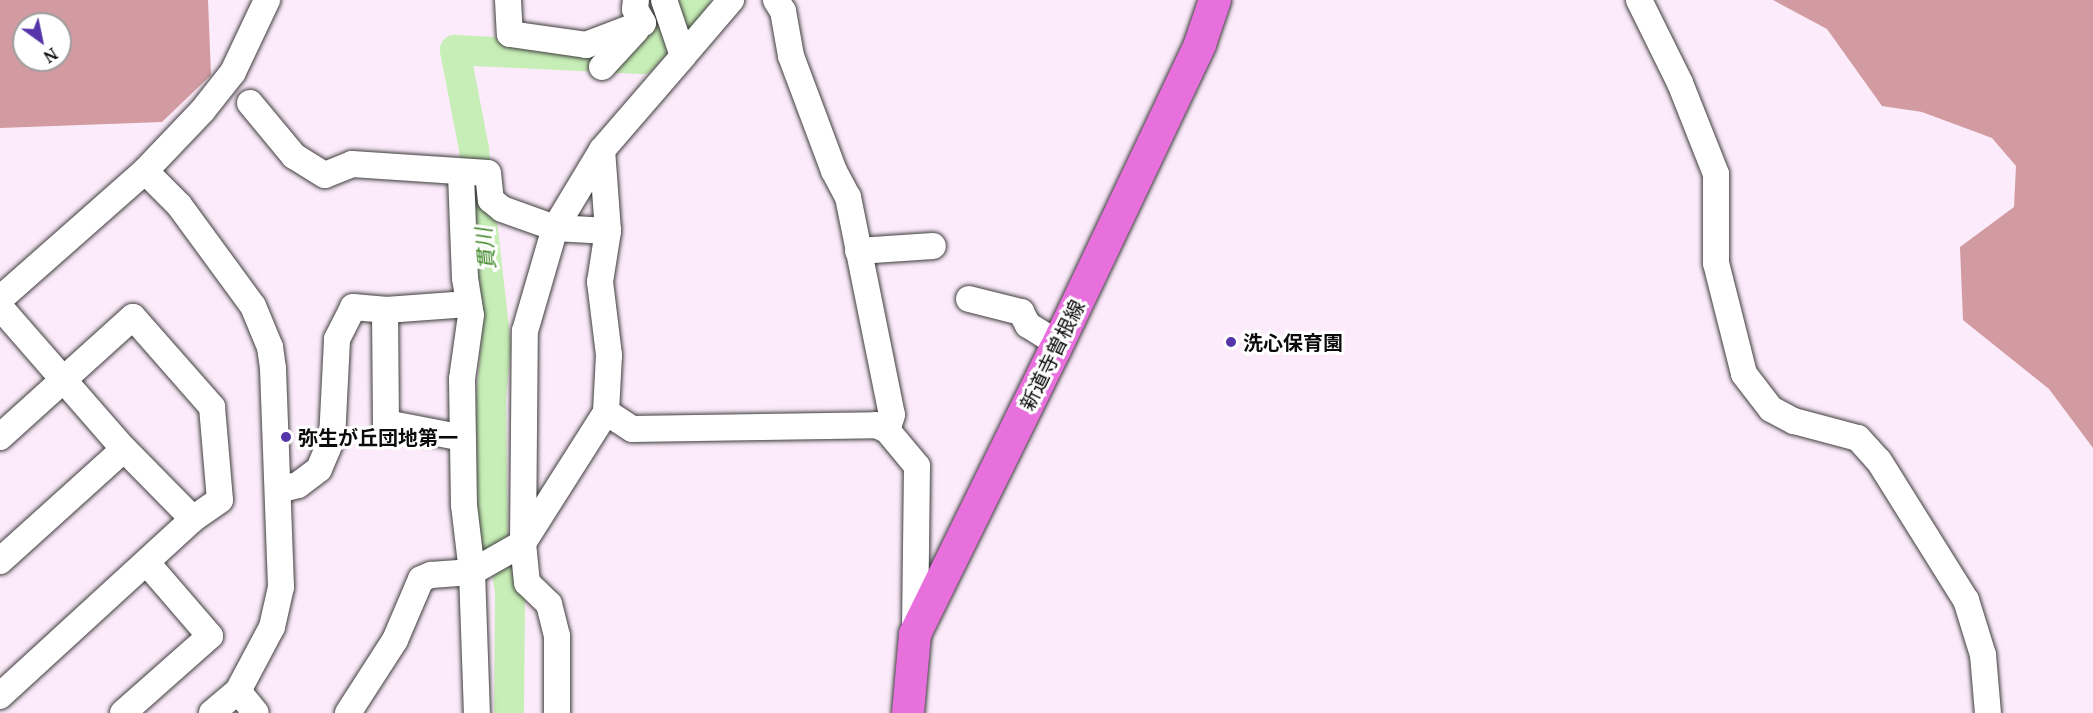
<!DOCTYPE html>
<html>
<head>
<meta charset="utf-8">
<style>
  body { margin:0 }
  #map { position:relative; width:2093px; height:713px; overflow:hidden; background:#fcebfa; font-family:"Noto Serif","Noto Sans JP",serif }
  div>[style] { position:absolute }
  .forest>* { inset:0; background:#d19ba1 }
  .river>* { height:30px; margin:-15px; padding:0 15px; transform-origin:15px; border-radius:15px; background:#c7eeb6 }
  .roads { filter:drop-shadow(0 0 2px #3e3e3e) drop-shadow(0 0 2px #3e3e3e) }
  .minor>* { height:26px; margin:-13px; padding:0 13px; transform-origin:13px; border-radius:13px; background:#fff }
  .major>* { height:32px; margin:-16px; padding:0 16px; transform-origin:16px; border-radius:16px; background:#e770dd }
  .dots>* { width:16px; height:16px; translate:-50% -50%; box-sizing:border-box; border:3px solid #fff; border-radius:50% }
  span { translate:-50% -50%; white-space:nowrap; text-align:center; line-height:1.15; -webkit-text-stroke:6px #fff; paint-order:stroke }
  .poi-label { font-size:20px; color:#0b0b0b; font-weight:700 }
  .left { translate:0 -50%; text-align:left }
  .street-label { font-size:20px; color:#0b0b0b }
  .water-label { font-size:21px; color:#3b8624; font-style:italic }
  .north { position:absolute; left:12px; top:12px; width:60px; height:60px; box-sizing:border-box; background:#fff; border:2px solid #9d9d9d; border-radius:50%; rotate:147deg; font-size:16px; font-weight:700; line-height:24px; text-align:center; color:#0b0b0b }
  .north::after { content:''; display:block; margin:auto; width:21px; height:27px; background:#5535a9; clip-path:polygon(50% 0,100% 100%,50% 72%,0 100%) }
</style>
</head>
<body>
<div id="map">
  <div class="forest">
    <div style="clip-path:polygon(evenodd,0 0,208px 0,211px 75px,162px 122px,0 128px,0 0,24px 24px,60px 24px,60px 60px,24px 60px,24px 24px)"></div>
    <div style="clip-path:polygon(1773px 0,2093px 0,2093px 448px,2049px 389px,1963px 320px,1960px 247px,2014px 207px,2016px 166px,1992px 138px,1922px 112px,1882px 106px,1827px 29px)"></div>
  </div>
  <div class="river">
    <div style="left:509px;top:713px;width:122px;rotate:-89.5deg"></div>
    <div style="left:510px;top:591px;width:23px;rotate:-100deg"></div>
    <div style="left:506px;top:568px;width:28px;rotate:-117deg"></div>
    <div style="left:493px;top:543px;width:144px;rotate:-90.8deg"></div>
    <div style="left:491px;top:399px;width:53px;rotate:-84.6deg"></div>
    <div style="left:496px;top:346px;width:198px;rotate:-96.4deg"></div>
    <div style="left:474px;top:149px;width:101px;rotate:-100.9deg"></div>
    <div style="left:455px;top:50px;width:187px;rotate:2.8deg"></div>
    <div style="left:642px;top:59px;width:80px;rotate:-47.5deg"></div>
  </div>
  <div class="roads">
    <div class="minor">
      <div style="left:508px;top:0;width:34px;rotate:87deg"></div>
      <div style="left:510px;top:34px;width:77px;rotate:8.2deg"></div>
      <div style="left:586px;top:45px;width:61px;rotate:-21.1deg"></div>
      <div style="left:643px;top:23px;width:16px;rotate:-120deg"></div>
      <div style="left:635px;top:9px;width:9px;rotate:-84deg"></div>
      <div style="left:776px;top:0;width:13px;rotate:58deg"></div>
      <div style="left:783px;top:11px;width:46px;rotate:79.9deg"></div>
      <div style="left:791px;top:56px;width:123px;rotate:69.5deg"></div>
      <div style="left:834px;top:171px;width:30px;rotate:62deg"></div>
      <div style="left:848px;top:197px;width:222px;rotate:78.6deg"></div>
      <div style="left:892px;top:415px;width:16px;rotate:108deg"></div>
      <div style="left:1639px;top:0;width:93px;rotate:63.7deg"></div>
      <div style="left:1680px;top:83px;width:98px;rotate:68.4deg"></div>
      <div style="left:1716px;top:174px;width:89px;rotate:90deg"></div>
      <div style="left:1716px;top:263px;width:114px;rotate:75.8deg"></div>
      <div style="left:1744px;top:374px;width:44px;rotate:52.4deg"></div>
      <div style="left:1771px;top:409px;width:26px;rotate:28deg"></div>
      <div style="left:1794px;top:421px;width:66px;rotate:14.9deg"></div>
      <div style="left:1858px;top:438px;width:31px;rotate:48deg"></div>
      <div style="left:1879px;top:461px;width:164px;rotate:58deg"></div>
      <div style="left:1966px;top:600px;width:58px;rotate:72.8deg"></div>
      <div style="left:1983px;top:655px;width:58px;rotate:85.1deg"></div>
      <div style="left:683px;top:56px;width:74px;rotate:-49.4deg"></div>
      <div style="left:602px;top:67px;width:50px;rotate:-47.4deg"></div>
      <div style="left:250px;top:103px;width:69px;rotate:50.3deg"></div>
      <div style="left:294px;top:156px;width:36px;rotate:32deg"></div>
      <div style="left:325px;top:175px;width:29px;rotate:-22deg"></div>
      <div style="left:352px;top:164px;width:136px;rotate:3.8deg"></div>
      <div style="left:488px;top:173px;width:27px;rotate:84deg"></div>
      <div style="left:491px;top:200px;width:14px;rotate:39deg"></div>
      <div style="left:502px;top:209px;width:56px;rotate:19.7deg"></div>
      <div style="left:555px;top:228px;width:53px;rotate:3.2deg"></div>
      <div style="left:145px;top:171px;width:48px;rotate:45deg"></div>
      <div style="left:179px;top:205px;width:125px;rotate:53.8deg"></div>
      <div style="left:253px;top:306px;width:44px;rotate:67.5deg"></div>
      <div style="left:270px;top:347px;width:22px;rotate:82deg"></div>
      <div style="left:273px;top:369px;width:218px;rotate:87.9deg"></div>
      <div style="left:281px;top:587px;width:41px;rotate:102.7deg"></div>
      <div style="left:272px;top:627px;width:72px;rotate:118deg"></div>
      <div style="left:238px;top:691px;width:34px;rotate:140deg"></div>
      <div style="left:461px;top:174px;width:104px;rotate:87.8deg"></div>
      <div style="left:465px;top:278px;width:37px;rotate:81deg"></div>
      <div style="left:471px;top:315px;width:65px;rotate:98deg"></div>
      <div style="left:462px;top:379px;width:126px;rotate:89.1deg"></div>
      <div style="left:464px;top:505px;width:67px;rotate:83.2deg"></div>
      <div style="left:472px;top:572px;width:141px;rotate:88deg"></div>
      <div style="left:858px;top:251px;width:75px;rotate:-3.8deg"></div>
      <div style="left:0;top:299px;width:193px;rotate:-41.4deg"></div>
      <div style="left:145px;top:171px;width:84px;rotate:-46.4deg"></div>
      <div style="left:203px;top:110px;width:48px;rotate:-51.7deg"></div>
      <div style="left:233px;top:72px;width:80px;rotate:-64.7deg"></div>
      <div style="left:969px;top:299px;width:54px;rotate:14deg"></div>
      <div style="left:1021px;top:312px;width:15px;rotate:62deg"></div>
      <div style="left:1028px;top:325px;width:36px;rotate:32deg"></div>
      <div style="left:0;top:307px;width:189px;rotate:48.9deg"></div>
      <div style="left:124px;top:449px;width:98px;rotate:45.4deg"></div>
      <div style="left:385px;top:310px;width:113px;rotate:89.5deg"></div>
      <div style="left:386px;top:423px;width:78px;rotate:11deg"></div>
      <div style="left:606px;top:412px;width:31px;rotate:33deg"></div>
      <div style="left:632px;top:429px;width:244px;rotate:-0.9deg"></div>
      <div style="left:876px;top:425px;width:12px;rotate:24deg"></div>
      <div style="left:887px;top:430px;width:47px;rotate:50.2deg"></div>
      <div style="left:917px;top:466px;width:166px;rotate:90.7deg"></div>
      <div style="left:0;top:437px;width:179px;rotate:-42.1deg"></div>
      <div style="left:133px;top:317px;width:120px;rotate:48.7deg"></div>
      <div style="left:212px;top:407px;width:93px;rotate:85.1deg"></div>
      <div style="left:220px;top:500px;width:33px;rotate:145deg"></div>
      <div style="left:193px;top:519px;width:262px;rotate:137.5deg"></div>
      <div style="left:279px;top:490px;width:20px;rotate:-15deg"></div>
      <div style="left:298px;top:485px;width:26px;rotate:-37deg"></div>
      <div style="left:319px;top:469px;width:33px;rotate:-67deg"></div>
      <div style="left:332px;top:439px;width:100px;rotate:-87.1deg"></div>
      <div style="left:337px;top:339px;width:36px;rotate:-63deg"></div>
      <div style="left:353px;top:307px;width:32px;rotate:5deg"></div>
      <div style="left:385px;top:310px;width:84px;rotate:-4.1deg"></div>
      <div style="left:0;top:561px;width:167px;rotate:-42.1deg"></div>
      <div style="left:238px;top:691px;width:28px;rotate:51deg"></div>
      <div style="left:123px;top:713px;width:116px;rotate:-41.5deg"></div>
      <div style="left:210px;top:636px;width:96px;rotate:-130.8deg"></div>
      <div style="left:348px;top:713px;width:87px;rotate:-57.2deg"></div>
      <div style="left:395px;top:640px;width:66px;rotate:-66.9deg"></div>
      <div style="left:421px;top:579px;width:11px;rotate:-22deg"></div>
      <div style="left:431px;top:575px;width:41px;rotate:-4.2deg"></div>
      <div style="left:472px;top:572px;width:59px;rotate:-29.6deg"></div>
      <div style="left:523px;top:543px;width:155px;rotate:-57.6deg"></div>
      <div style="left:606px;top:412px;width:57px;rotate:-87deg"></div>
      <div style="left:609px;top:355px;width:74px;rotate:-97deg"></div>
      <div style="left:600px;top:282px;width:52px;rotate:-81.1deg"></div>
      <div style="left:608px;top:231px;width:81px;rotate:-94.2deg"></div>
      <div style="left:602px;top:150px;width:124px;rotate:-49.2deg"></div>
      <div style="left:683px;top:56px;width:59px;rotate:-108.7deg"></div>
      <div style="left:557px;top:713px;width:77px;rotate:-90deg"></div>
      <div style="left:557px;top:636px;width:33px;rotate:-104deg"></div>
      <div style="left:549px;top:604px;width:30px;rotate:-136deg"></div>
      <div style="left:527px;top:583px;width:40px;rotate:-95.7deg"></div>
      <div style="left:523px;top:543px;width:212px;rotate:-89.5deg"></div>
      <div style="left:525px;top:331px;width:107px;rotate:-73.8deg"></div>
      <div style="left:555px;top:228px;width:91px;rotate:-58.9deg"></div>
    </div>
    <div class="major">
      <div style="left:908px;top:713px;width:79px;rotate:-84.9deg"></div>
      <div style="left:915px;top:634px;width:317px;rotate:-63.8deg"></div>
      <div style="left:1055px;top:350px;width:339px;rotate:-64.6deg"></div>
      <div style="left:1200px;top:44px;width:46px;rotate:-71.2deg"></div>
    </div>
  </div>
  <div class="dots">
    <div style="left:1231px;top:342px;background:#5535a9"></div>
    <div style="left:286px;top:437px;background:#5535a9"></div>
  </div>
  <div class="poi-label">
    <span class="left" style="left:1243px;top:342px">洗心保育園</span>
    <span class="left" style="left:298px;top:437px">弥生が丘団地第一</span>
  </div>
  <div class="street-label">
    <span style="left:1052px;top:355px;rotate:-64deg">新道寺曽根線</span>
  </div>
  <div class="water-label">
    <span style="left:485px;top:249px;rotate:-96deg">貫川</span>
  </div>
  <div class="north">N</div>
</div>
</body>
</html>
